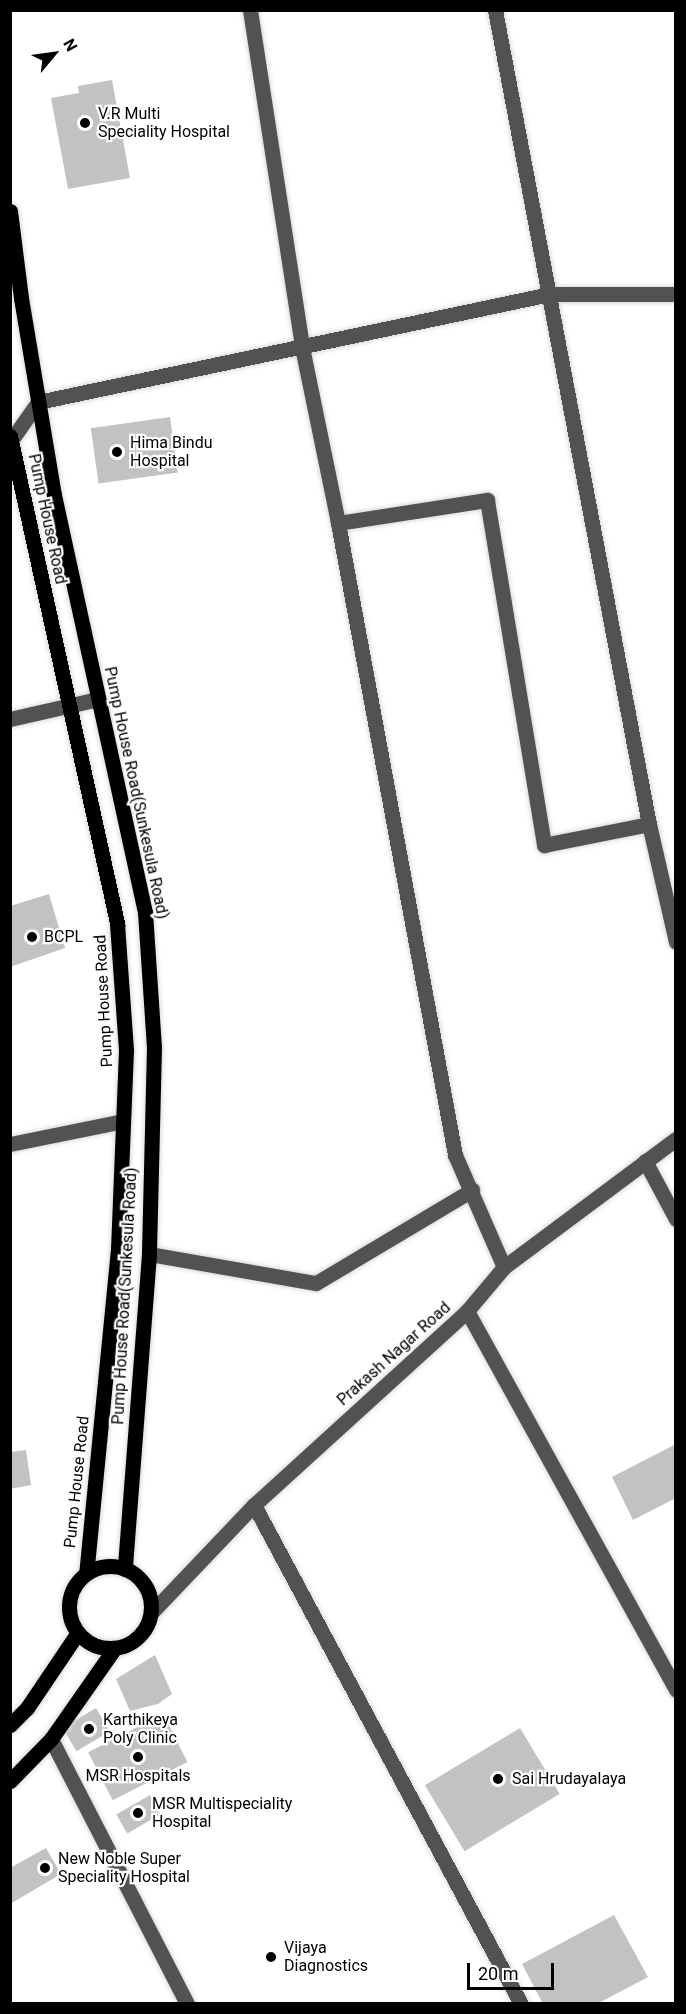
<!DOCTYPE html>
<html>
<head>
<meta charset="utf-8">
<style>
  body { margin:0 }
  #map { position:relative; width:686px; height:2014px; overflow:hidden; background:#fff; font-family:Roboto,sans-serif }
  div>[style] { position:absolute }
  .building>* { inset:0; background:#c2c2c2; transform-origin:0 0 }
  .roads { filter:drop-shadow(0 0 2px #dbdbdb) drop-shadow(0 0 2px #dbdbdb) }
  .minor>* { height:15px; margin:-7.5px; padding:0 7.5px; transform-origin:7.5px; border-radius:7.5px; background:#525252 }
  .major>* { height:15px; margin:-7.5px; padding:0 7.5px; transform-origin:7.5px; border-radius:7.5px; background:#000 }
  .major>.ring { margin:-7.5px; padding:0; box-sizing:content-box; background:none; border:15px solid #000; border-radius:50% }
  .dots>* { width:16px; height:16px; translate:-50% -50%; box-sizing:border-box; border:3px solid #fff; border-radius:50% }
  span { translate:-50% -50%; white-space:nowrap; text-align:center; line-height:1.15; -webkit-text-stroke:4.5px #fff; paint-order:stroke }
  .poi-label { font-size:16px; color:#000 }
  .left { translate:0 -50%; text-align:left }
  .street-label { font-size:16px; color:#000 }
  .frame { position:absolute; inset:0; border:12px solid #000; pointer-events:none }
  .north { position:absolute; left:24px; top:24px; width:60px; height:60px; -webkit-text-stroke:4px #fff; paint-order:stroke; rotate:61deg; font-size:16px; font-weight:700; line-height:24px; text-align:center; color:#000 }
  .north::after { content:''; display:block; margin:auto; width:21px; height:27px; background:#000; clip-path:polygon(50% 0,100% 100%,50% 72%,0 100%) }
  .scale { position:absolute; left:467px; top:1963px; width:87px; height:27px; box-sizing:border-box; border:3px solid #000; border-top:0; padding-left:8px; font-size:18px; line-height:21px; white-space:nowrap; color:#000; -webkit-text-stroke:4px #fff; paint-order:stroke }
</style>
</head>
<body>
<div id="map">
  <div class="building">
    <div style="clip-path:polygon(112px 80px,130px 178px,68px 189px,51px 98px,79px 93px,78px 86px)"></div>
    <div style="left:170px;top:417px;width:56px;height:80px;rotate:82deg"></div>
    <div style="clip-path:polygon(49px 894px,65px 948px,10px 967px,10px 906px)"></div>
    <div style="clip-path:polygon(676px 1444px,676px 1498px,633px 1520px,612px 1477px)"></div>
    <div style="clip-path:polygon(26px 1450px,31px 1485px,10px 1489px,10px 1452px)"></div>
    <div style="clip-path:polygon(155px 1655px,172px 1694px,158px 1704px,130px 1711px,116px 1679px)"></div>
    <div style="left:96px;top:1708px;width:27px;height:39px;rotate:59deg"></div>
    <div style="left:163px;top:1714px;width:54px;height:84px;rotate:63deg"></div>
    <div style="left:520px;top:1728px;width:77px;height:111px;rotate:59deg"></div>
    <div style="left:150px;top:1795px;width:22px;height:39px;rotate:60deg"></div>
    <div style="clip-path:polygon(46px 1848px,61px 1874px,10px 1904px,10px 1868px)"></div>
    <div style="clip-path:polygon(614px 1915px,648px 1977px,597px 2004px,543px 2004px,522px 1964px)"></div>
  </div>
  <div class="roads">
    <div class="minor">
      <div style="left:250px;top:10px;width:341px;rotate:81.2deg"></div>
      <div style="left:302px;top:347px;width:180px;rotate:78.4deg"></div>
      <div style="left:338px;top:523px;width:643px;rotate:79.51deg"></div>
      <div style="left:455px;top:1155px;width:122px;rotate:66.4deg"></div>
      <div style="left:495px;top:10px;width:828px;rotate:79.29deg"></div>
      <div style="left:649px;top:824px;width:121px;rotate:77.1deg"></div>
      <div style="left:10px;top:442px;width:49px;rotate:-55deg"></div>
      <div style="left:38px;top:402px;width:523px;rotate:-11.91deg"></div>
      <div style="left:550px;top:294px;width:126px"></div>
      <div style="left:338px;top:523px;width:151px;rotate:-8.8deg"></div>
      <div style="left:487px;top:500px;width:350px;rotate:80.6deg"></div>
      <div style="left:544px;top:845px;width:107px;rotate:-11.3deg"></div>
      <div style="left:10px;top:719px;width:90px;rotate:-12.8deg"></div>
      <div style="left:10px;top:1144px;width:115px;rotate:-11.5deg"></div>
      <div style="left:645px;top:1161px;width:66px;rotate:61.9deg"></div>
      <div style="left:149px;top:1254px;width:169px;rotate:9.9deg"></div>
      <div style="left:316px;top:1283px;width:182px;rotate:-30.8deg"></div>
      <div style="left:467px;top:1311px;width:433px;rotate:61.1deg"></div>
      <div style="left:254px;top:1505px;width:566px;rotate:61.85deg"></div>
      <div style="left:151px;top:1613px;width:149px;rotate:-46.4deg"></div>
      <div style="left:254px;top:1505px;width:288px;rotate:-42.3deg"></div>
      <div style="left:467px;top:1311px;width:57px;rotate:-49.9deg"></div>
      <div style="left:504px;top:1267px;width:214px;rotate:-36.7deg"></div>
      <div style="left:51px;top:1739px;width:298px;rotate:62.8deg"></div>
    </div>
    <div class="major">
      <div style="left:10px;top:211px;width:88px;rotate:82.8deg"></div>
      <div style="left:21px;top:298px;width:200px;rotate:80.5deg"></div>
      <div style="left:54px;top:495px;width:427px;rotate:77.7deg"></div>
      <div style="left:145px;top:912px;width:135px;rotate:86.2deg"></div>
      <div style="left:154px;top:1047px;width:207px;rotate:91.4deg"></div>
      <div style="left:149px;top:1254px;width:316px;rotate:94.4deg"></div>
      <div style="left:10px;top:436px;width:500px;rotate:77.6deg"></div>
      <div style="left:117px;top:924px;width:126px;rotate:85.9deg"></div>
      <div style="left:126px;top:1050px;width:199px;rotate:92.3deg"></div>
      <div style="left:118px;top:1249px;width:326px;rotate:95.6deg"></div>
      <div class="ring" style="left:69px;top:1566px;width:67px;height:67px"></div>
      <div style="left:10px;top:1725px;width:24px;rotate:-45deg"></div>
      <div style="left:27px;top:1708px;width:89px;rotate:-56deg"></div>
      <div style="left:10px;top:1781px;width:59px;rotate:-45.7deg"></div>
      <div style="left:51px;top:1739px;width:110px;rotate:-55deg"></div>
    </div>
  </div>
  <div class="dots">
    <div style="left:85px;top:123px;background:#000"></div>
    <div style="left:117px;top:452px;background:#000"></div>
    <div style="left:32px;top:937px;background:#000"></div>
    <div style="left:89px;top:1729px;background:#000"></div>
    <div style="left:138px;top:1757px;background:#000"></div>
    <div style="left:498px;top:1779px;background:#000"></div>
    <div style="left:138px;top:1813px;background:#000"></div>
    <div style="left:45px;top:1868px;background:#000"></div>
    <div style="left:271px;top:1957px;background:#000"></div>
  </div>
  <div class="poi-label">
    <span class="left" style="left:98px;top:123px">V.R Multi<br>Speciality Hospital</span>
    <span class="left" style="left:130px;top:452px">Hima Bindu<br>Hospital</span>
    <span class="left" style="left:44px;top:937px">BCPL</span>
    <span class="left" style="left:103px;top:1729px">Karthikeya<br>Poly Clinic</span>
    <span style="left:138px;top:1776px">MSR Hospitals</span>
    <span class="left" style="left:512px;top:1779px">Sai Hrudayalaya</span>
    <span class="left" style="left:152px;top:1813px">MSR Multispeciality<br>Hospital</span>
    <span class="left" style="left:58px;top:1868px">New Noble Super<br>Speciality Hospital</span>
    <span class="left" style="left:284px;top:1957px">Vijaya<br>Diagnostics</span>
  </div>
  <div class="street-label">
    <span style="left:47px;top:519px;rotate:78deg">Pump House Road</span>
    <span style="left:136px;top:793px;rotate:78deg">Pump House Road(Sunkesula Road)</span>
    <span style="left:104px;top:1001px;rotate:-93deg">Pump House Road</span>
    <span style="left:125px;top:1296px;rotate:-87deg">Pump House Road(Sunkesula Road)</span>
    <span style="left:394px;top:1354px;rotate:-42deg">Prakash Nagar Road</span>
    <span style="left:77px;top:1482px;rotate:-84deg">Pump House Road</span>
  </div>
  <div class="frame"></div>
  <div class="north">N</div>
  <div class="scale">20 m</div>
</div>
</body>
</html>
